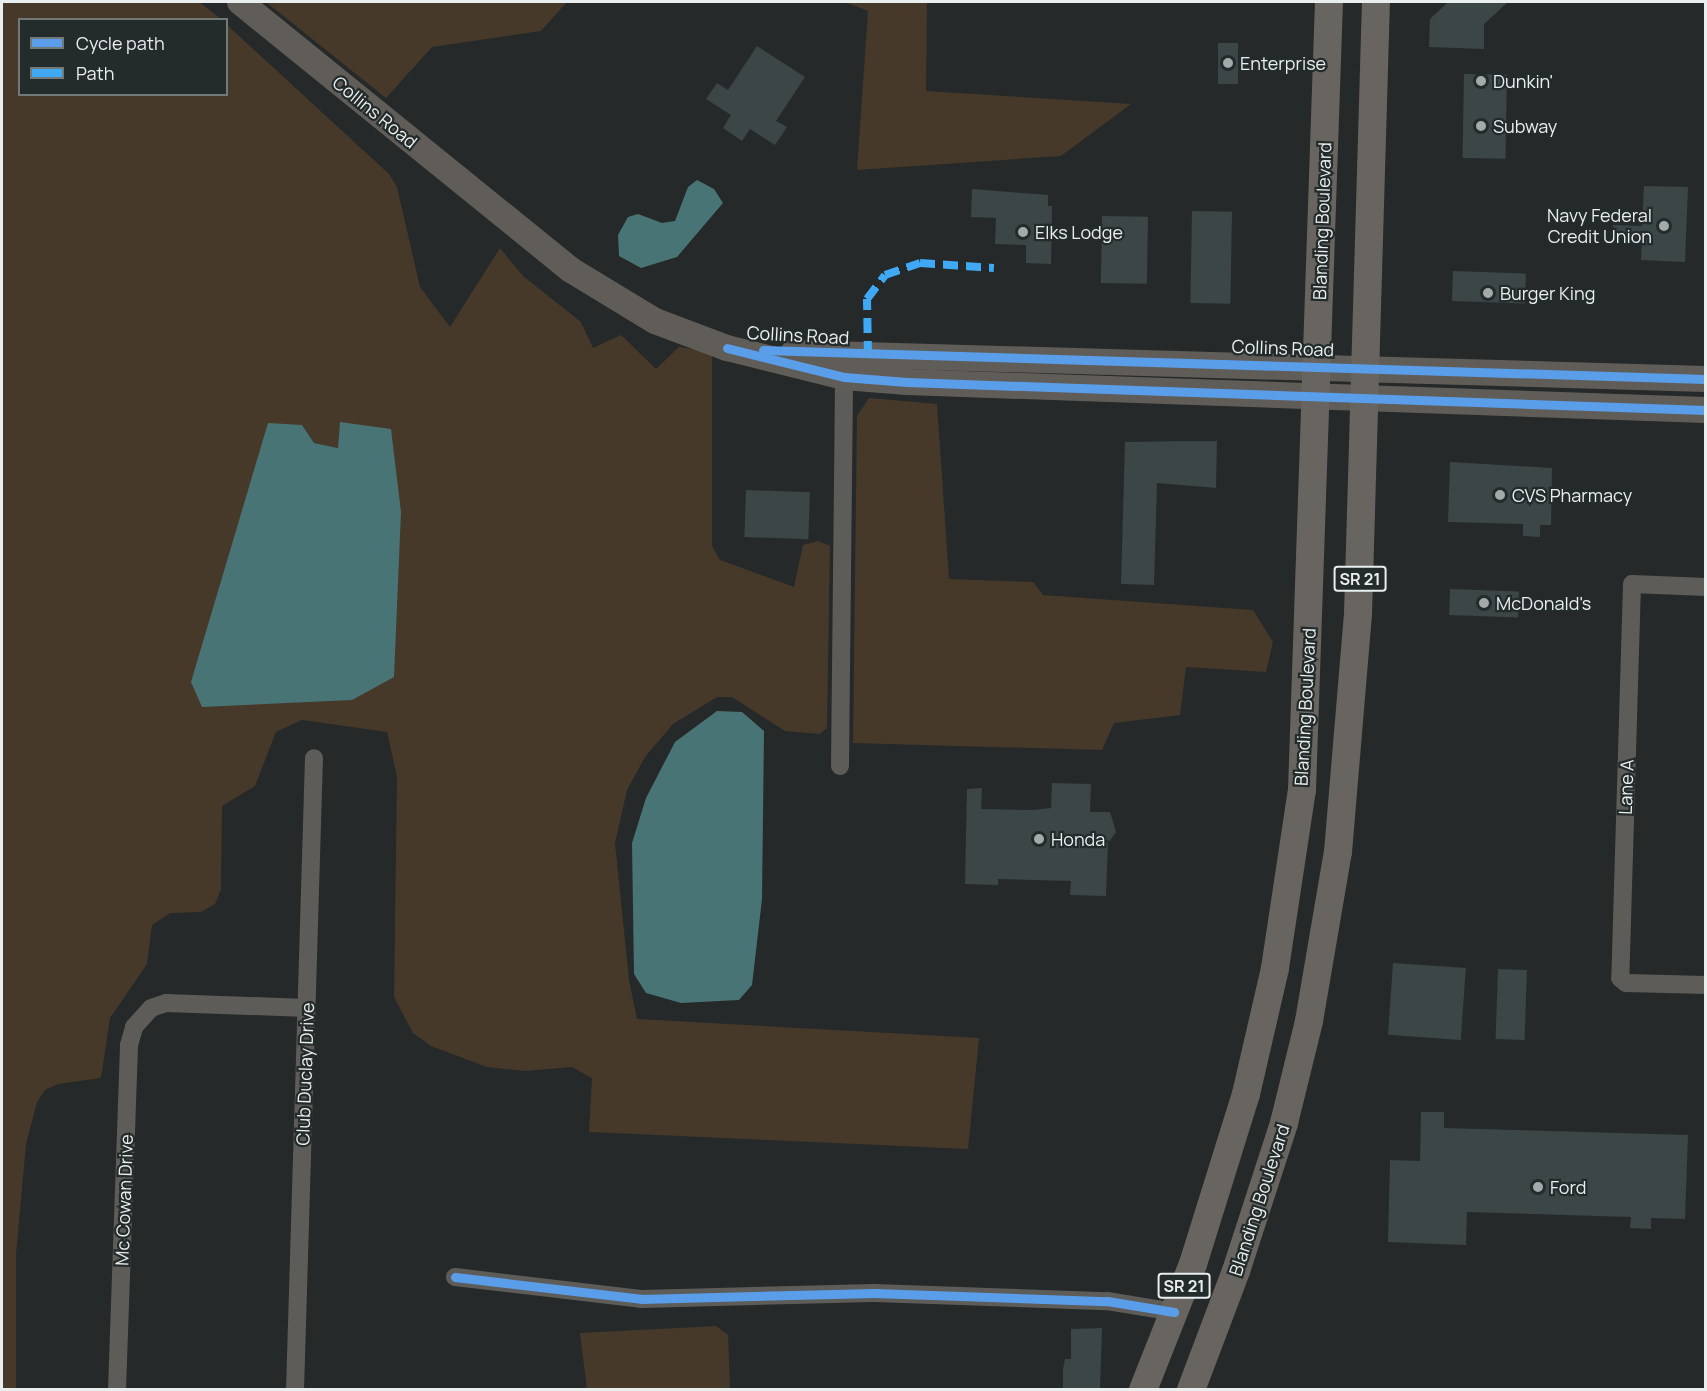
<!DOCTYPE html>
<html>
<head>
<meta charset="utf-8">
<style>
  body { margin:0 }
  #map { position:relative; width:1707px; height:1391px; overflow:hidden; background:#252929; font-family:Manrope,sans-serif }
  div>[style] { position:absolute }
  .green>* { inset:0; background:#46392a }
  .water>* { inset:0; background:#497475 }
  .building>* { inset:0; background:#3c4646; transform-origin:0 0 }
  .street>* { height:18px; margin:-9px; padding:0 9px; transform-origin:9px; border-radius:9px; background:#5d5c58 }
  .secondary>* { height:26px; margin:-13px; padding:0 13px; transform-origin:13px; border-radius:13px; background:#605d59 }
  .primary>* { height:28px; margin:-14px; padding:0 14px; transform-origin:14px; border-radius:14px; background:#68645f }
  .quiet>* { height:8px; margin-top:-4px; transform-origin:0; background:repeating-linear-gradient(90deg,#3fa9f5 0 15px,transparent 0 23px) }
  .cycleway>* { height:9px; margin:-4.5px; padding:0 4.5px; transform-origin:4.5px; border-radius:4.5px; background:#5a9eea }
  .dots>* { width:16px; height:16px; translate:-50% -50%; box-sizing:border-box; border:3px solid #232b2b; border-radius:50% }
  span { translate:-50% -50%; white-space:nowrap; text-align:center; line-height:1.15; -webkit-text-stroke:4.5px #232b2b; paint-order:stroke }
  .shield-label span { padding:2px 4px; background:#232b2b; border:2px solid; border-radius:4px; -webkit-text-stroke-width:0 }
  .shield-label { font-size:16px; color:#e9eeef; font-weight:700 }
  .poi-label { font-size:18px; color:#e9eeef }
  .left { translate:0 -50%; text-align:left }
  .right { translate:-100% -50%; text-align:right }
  .street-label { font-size:18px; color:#e9eeef }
  .frame { position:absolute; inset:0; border:3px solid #e9eeef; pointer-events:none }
  .legend { position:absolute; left:18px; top:18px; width:210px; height:78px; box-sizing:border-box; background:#232b2b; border:2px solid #727979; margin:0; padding:8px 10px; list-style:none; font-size:18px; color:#e9eeef }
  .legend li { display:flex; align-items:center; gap:12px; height:30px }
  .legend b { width:30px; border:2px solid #727979 }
</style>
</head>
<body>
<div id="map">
  <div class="green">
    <div style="clip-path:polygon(evenodd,2px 2px,199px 2px,221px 19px,20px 20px,20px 94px,226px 94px,227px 25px,389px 174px,397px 187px,420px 287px,450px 327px,500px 248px,523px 276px,581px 322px,593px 348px,621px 335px,656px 369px,679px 347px,712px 352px,712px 546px,720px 560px,794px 587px,803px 545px,818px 541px,830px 546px,827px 728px,820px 734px,785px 731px,732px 697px,717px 697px,673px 724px,645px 757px,627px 790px,615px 843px,629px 980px,637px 1019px,979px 1038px,968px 1149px,589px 1132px,592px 1078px,572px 1067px,525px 1071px,487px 1067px,431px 1046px,413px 1033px,394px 997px,397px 777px,387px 732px,302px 720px,276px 732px,255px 786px,222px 806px,221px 889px,215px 904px,201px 912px,170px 913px,152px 925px,147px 964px,110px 1018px,101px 1078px,58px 1084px,45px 1090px,37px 1102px,26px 1144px,16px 1254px,16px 1389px,2px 1390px,2px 2px,340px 422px,352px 700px,302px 425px,314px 443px,339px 448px,340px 422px)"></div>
    <div style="clip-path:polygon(266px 2px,567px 2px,541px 31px,432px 47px,386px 98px)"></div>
    <div style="clip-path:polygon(845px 2px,927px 2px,926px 91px,1131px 104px,1061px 156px,857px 170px,868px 11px)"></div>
    <div style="clip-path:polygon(869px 398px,937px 404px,949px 579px,1033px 582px,1043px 595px,1253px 610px,1273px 642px,1266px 672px,1186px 667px,1180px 715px,1114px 723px,1102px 750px,853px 743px,857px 416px)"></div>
    <div style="clip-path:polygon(716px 1326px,728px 1335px,730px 1389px,587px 1389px,580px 1333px)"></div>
  </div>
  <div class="water">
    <div style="clip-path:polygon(697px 180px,714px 189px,723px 203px,677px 257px,641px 268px,619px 256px,618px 235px,628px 217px,638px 214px,662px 223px,675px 221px,688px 187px)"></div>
    <div style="clip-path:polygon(340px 422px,391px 429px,401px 512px,394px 677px,352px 700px,202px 707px,191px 682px,268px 423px,302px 425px,314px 443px,338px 448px)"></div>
    <div style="clip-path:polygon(717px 711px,742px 712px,764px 731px,762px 899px,752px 985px,739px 1000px,681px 1003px,646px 993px,634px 974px,632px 843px,646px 798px,675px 742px)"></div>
  </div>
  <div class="building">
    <div style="clip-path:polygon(1448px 2px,1508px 2px,1484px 24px,1484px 49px,1429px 47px,1430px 19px)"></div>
    <div style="left:1218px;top:43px;width:20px;height:41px"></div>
    <div style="clip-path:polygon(757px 46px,805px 77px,776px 121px,787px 127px,775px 145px,750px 129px,742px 141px,723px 128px,731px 115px,706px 99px,717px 83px,728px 90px)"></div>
    <div style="left:1464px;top:74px;width:43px;height:84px;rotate:1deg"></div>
    <div style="clip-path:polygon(1644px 186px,1688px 187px,1685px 262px,1641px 260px,1642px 238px,1613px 237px,1613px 225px,1642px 226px)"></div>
    <div style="clip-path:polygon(972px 189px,1048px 195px,1048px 206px,1052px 206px,1051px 264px,1026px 263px,1026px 245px,995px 244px,996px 218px,971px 217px)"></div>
    <div style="left:1192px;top:211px;width:40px;height:92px;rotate:1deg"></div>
    <div style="left:1102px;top:216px;width:46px;height:67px;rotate:1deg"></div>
    <div style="left:1453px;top:271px;width:73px;height:30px;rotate:2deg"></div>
    <div style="clip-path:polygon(1188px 441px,1217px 441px,1216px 488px,1157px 483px,1154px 585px,1121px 584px,1125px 442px)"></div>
    <div style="clip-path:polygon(1450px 462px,1552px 468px,1551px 525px,1540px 525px,1540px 537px,1523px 536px,1523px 524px,1448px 522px)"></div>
    <div style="left:746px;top:490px;width:64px;height:47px;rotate:2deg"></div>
    <div style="left:1450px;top:589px;width:69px;height:26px;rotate:2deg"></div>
    <div style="clip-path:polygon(1052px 783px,1091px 784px,1090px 812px,1110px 812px,1116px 832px,1108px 843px,1106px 896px,1070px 895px,1071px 881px,998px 879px,998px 885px,965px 884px,967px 789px,982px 788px,981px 809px,1033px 810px,1051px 808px)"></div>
    <div style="left:1393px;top:963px;width:73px;height:72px;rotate:4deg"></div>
    <div style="left:1498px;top:969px;width:29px;height:70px;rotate:2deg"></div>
    <div style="clip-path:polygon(1421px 1112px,1444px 1112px,1444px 1128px,1688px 1135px,1685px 1219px,1651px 1218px,1651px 1229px,1630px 1228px,1631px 1217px,1467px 1212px,1466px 1245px,1388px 1242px,1390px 1160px,1420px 1161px)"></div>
    <div style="clip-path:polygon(1102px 1328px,1100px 1389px,1063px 1389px,1063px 1369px,1065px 1359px,1071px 1359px,1071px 1329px)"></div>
  </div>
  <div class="street">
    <div style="left:1706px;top:587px;width:74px;rotate:-177.7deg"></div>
    <div style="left:1632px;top:584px;width:394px;rotate:91.7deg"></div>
    <div style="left:1620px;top:978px;width:8px;rotate:40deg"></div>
    <div style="left:1626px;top:983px;width:80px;rotate:1.4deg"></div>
    <div style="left:840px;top:766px;width:389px;rotate:-89.4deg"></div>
    <div style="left:455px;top:1277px;width:187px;rotate:6.7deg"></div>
    <div style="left:641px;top:1299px;width:233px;rotate:-1.5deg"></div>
    <div style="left:874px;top:1293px;width:233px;rotate:2deg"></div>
    <div style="left:1107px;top:1301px;width:68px;rotate:9.3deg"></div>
    <div style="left:117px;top:1390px;width:345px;rotate:-88deg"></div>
    <div style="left:129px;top:1045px;width:19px;rotate:-74deg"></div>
    <div style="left:134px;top:1027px;width:25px;rotate:-48deg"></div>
    <div style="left:151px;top:1008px;width:16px;rotate:-18deg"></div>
    <div style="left:166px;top:1003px;width:141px;rotate:2deg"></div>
    <div style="left:295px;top:1390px;width:632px;rotate:-88.28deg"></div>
  </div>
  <div class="secondary">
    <div style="left:240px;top:2px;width:426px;rotate:39deg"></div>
    <div style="left:571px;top:270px;width:98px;rotate:31.3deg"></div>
    <div style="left:655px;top:321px;width:77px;rotate:20.6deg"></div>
    <div style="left:727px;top:348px;width:121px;rotate:13.9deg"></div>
    <div style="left:844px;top:377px;width:63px;rotate:4.5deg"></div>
    <div style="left:907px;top:382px;width:799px;rotate:2.01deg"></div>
    <div style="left:793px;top:353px;width:913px;rotate:1.63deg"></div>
  </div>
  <div class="primary">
    <div style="left:1143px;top:1390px;width:136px;rotate:-68.4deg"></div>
    <div style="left:1193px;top:1264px;width:178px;rotate:-72.7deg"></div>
    <div style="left:1246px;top:1094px;width:129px;rotate:-77deg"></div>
    <div style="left:1275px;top:968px;width:180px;rotate:-81.4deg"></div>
    <div style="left:1302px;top:790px;width:788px;rotate:-88.04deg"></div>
    <div style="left:1191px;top:1390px;width:127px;rotate:-69.3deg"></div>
    <div style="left:1236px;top:1271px;width:156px;rotate:-72deg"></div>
    <div style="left:1284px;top:1123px;width:105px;rotate:-76.2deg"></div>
    <div style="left:1309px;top:1021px;width:171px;rotate:-80.3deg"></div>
    <div style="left:1338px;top:852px;width:239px;rotate:-85.2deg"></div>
    <div style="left:1358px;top:614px;width:612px;rotate:-88.32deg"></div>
  </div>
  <div class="quiet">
    <div style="left:868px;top:356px;width:57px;rotate:-91deg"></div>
    <div style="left:867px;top:299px;width:30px;rotate:-53deg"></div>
    <div style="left:885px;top:275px;width:37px;rotate:-19deg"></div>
    <div style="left:920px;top:263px;width:74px;rotate:3.9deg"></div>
  </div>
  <div class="cycleway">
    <div style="left:727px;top:348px;width:121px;rotate:13.9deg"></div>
    <div style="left:844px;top:377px;width:63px;rotate:4.5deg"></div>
    <div style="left:907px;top:382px;width:799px;rotate:2.01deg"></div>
    <div style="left:763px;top:350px;width:943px;rotate:1.76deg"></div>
    <div style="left:455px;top:1277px;width:187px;rotate:6.7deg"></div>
    <div style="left:641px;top:1299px;width:233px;rotate:-1.5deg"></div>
    <div style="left:874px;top:1293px;width:233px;rotate:2deg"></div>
    <div style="left:1107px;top:1301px;width:68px;rotate:9.3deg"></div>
  </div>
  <div class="dots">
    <div style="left:1228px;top:63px;background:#a4a9aa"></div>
    <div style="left:1481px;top:81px;background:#a4a9aa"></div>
    <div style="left:1481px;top:126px;background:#a4a9aa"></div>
    <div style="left:1664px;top:226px;background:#a4a9aa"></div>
    <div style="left:1023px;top:232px;background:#a4a9aa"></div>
    <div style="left:1488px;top:293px;background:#a4a9aa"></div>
    <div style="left:1500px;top:495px;background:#a4a9aa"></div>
    <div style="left:1484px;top:603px;background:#a4a9aa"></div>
    <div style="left:1039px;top:839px;background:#a4a9aa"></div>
    <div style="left:1538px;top:1187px;background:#a4a9aa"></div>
  </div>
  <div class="shield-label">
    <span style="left:1360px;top:579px">SR 21</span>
    <span style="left:1184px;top:1286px">SR 21</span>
  </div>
  <div class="poi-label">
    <span class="left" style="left:1240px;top:63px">Enterprise</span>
    <span class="left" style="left:1493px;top:81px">Dunkin'</span>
    <span class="left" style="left:1493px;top:126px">Subway</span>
    <span class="right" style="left:1652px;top:226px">Navy Federal<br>Credit Union</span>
    <span class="left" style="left:1035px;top:232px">Elks Lodge</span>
    <span class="left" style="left:1500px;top:293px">Burger King</span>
    <span class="left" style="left:1512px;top:495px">CVS Pharmacy</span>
    <span class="left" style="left:1496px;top:603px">McDonald's</span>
    <span class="left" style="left:1051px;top:839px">Honda</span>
    <span class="left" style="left:1550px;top:1187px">Ford</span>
  </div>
  <div class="street-label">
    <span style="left:375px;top:112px;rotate:39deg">Collins Road</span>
    <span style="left:1322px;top:221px;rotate:-88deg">Blanding Boulevard</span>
    <span style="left:798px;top:335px;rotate:3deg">Collins Road</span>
    <span style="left:1283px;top:348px;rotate:2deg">Collins Road</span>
    <span style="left:1305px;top:707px;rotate:-87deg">Blanding Boulevard</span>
    <span style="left:1626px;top:787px;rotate:-88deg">Lane A</span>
    <span style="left:305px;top:1074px;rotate:-88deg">Club Duclay Drive</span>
    <span style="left:124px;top:1200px;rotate:-88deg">Mc Cowan Drive</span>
    <span style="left:1259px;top:1200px;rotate:-72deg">Blanding Boulevard</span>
  </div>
  <div class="frame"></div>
  <ul class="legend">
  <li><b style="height:8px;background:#5a9eea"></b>Cycle path</li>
  <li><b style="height:8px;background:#3fa9f5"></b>Path</li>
  </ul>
</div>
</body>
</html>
